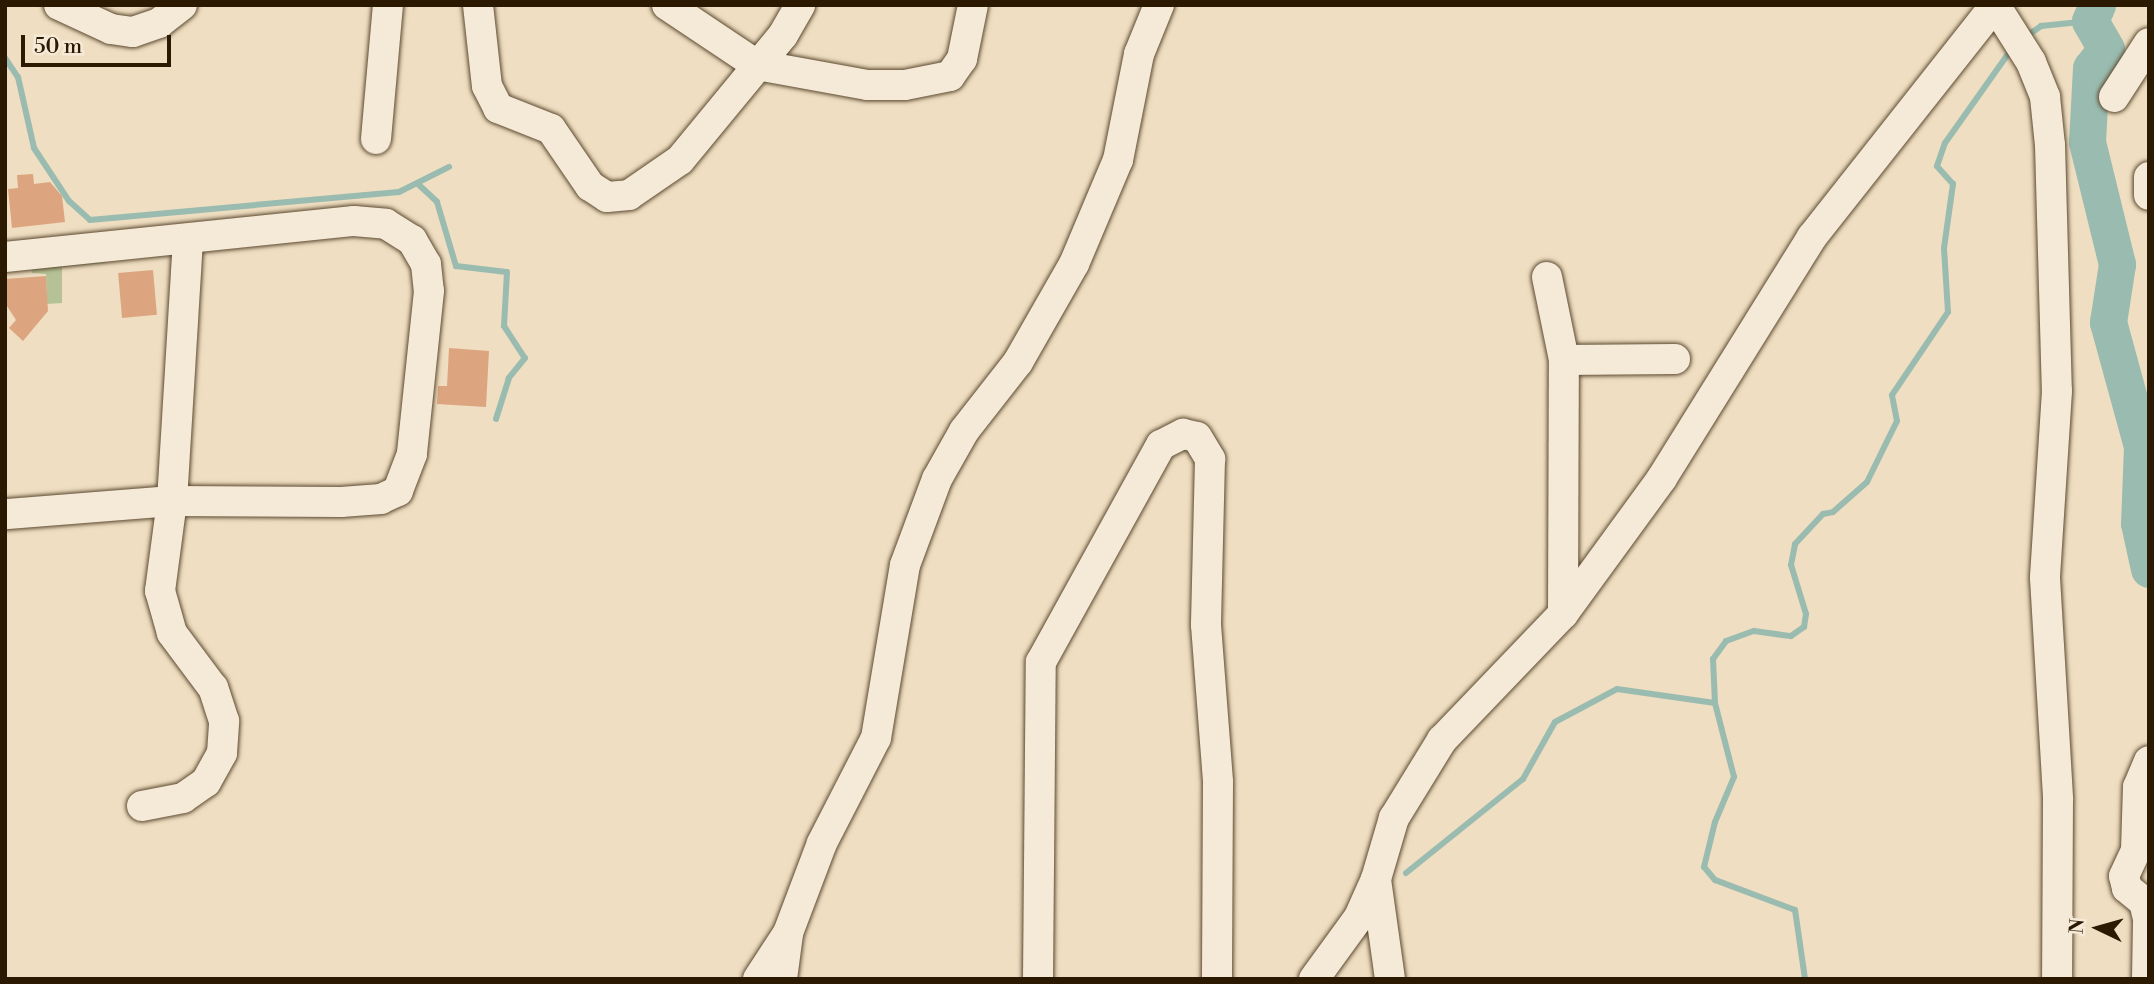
<!DOCTYPE html>
<html>
<head>
<meta charset="utf-8">
<style>
  body { margin:0 }
  #map { position:relative; width:2154px; height:984px; overflow:hidden; background:#efdec1; font-family:"Libre Bodoni",serif }
  div>[style] { position:absolute }
  .green>* { inset:0; background:#b5c296 }
  .stream>* { height:6px; margin:-3px; padding:0 3px; transform-origin:3px; border-radius:3px; background:#9abcb0 }
  .river>* { height:37px; margin:-18.5px; padding:0 18.5px; transform-origin:18.5px; border-radius:18.5px; background:#9abcb0 }
  .building>* { inset:0; background:#dca580; transform-origin:0 0 }
  .roads { filter:drop-shadow(0 0 2px #5c4a31) drop-shadow(0 0 2px #5c4a31) }
  .minor>* { height:30px; margin:-15px; padding:0 15px; transform-origin:15px; border-radius:15px; background:#f5ead7 }
  span { translate:-50% -50%; white-space:nowrap; text-align:center; line-height:1.15; -webkit-text-stroke:5px #f5ead7; paint-order:stroke }
  .frame { position:absolute; inset:0; border:7px solid #2b1901; pointer-events:none }
  .north { position:absolute; left:2063px; top:893px; width:70px; height:70px; -webkit-text-stroke:5px #f5ead7; paint-order:stroke; rotate:275deg; font-size:19px; font-weight:700; line-height:28px; text-align:center; color:#2b1901 }
  .north::after { content:''; display:block; margin:auto; width:24px; height:32px; background:#2b1901; clip-path:polygon(50% 0,100% 100%,50% 72%,0 100%) }
  .scale { position:absolute; left:21px; top:35px; width:150px; height:32px; box-sizing:border-box; border:4px solid #2b1901; border-top:0; padding-left:9px; font-size:21px; line-height:24px; white-space:nowrap; color:#2b1901; -webkit-text-stroke:5px #f5ead7; paint-order:stroke }
</style>
</head>
<body>
<div id="map">
  <div class="green">
    <div style="clip-path:polygon(105px 258px,106px 263px,62px 267px,62px 303px,47px 304px,46px 274px,32px 273px,31px 264px)"></div>
  </div>
  <div class="stream">
    <div style="left:2024px;top:38px;width:21px;rotate:-35deg"></div>
    <div style="left:2041px;top:26px;width:49px;rotate:-5.8deg"></div>
    <div style="left:5px;top:58px;width:23px;rotate:56deg"></div>
    <div style="left:18px;top:77px;width:73px;rotate:77.3deg"></div>
    <div style="left:34px;top:148px;width:64px;rotate:56.6deg"></div>
    <div style="left:69px;top:201px;width:28px;rotate:42deg"></div>
    <div style="left:90px;top:220px;width:310px;rotate:-5.2deg"></div>
    <div style="left:399px;top:192px;width:56px;rotate:-26.6deg"></div>
    <div style="left:418px;top:184px;width:26px;rotate:43deg"></div>
    <div style="left:437px;top:202px;width:67px;rotate:73.5deg"></div>
    <div style="left:456px;top:266px;width:51px;rotate:6.7deg"></div>
    <div style="left:507px;top:272px;width:54px;rotate:93.2deg"></div>
    <div style="left:504px;top:326px;width:38px;rotate:57deg"></div>
    <div style="left:525px;top:358px;width:26px;rotate:129deg"></div>
    <div style="left:509px;top:378px;width:43px;rotate:107.6deg"></div>
    <div style="left:1406px;top:873px;width:150px;rotate:-38.8deg"></div>
    <div style="left:1523px;top:779px;width:65px;rotate:-60.7deg"></div>
    <div style="left:1555px;top:722px;width:70px;rotate:-28deg"></div>
    <div style="left:1617px;top:689px;width:99px;rotate:8.1deg"></div>
    <div style="left:1805px;top:979px;width:70px;rotate:-98.2deg"></div>
    <div style="left:1795px;top:910px;width:85px;rotate:-159.4deg"></div>
    <div style="left:1715px;top:880px;width:17px;rotate:-130deg"></div>
    <div style="left:1704px;top:867px;width:46px;rotate:-76.3deg"></div>
    <div style="left:1715px;top:822px;width:49px;rotate:-67.1deg"></div>
    <div style="left:1734px;top:777px;width:76px;rotate:-104.4deg"></div>
    <div style="left:1715px;top:703px;width:44px;rotate:-92.6deg"></div>
    <div style="left:1713px;top:659px;width:22px;rotate:-54deg"></div>
    <div style="left:1726px;top:641px;width:30px;rotate:-20deg"></div>
    <div style="left:1754px;top:631px;width:37px;rotate:8deg"></div>
    <div style="left:1791px;top:636px;width:16px;rotate:-35deg"></div>
    <div style="left:1804px;top:627px;width:13px;rotate:-81deg"></div>
    <div style="left:1806px;top:614px;width:51px;rotate:-107deg"></div>
    <div style="left:1791px;top:565px;width:21px;rotate:-79deg"></div>
    <div style="left:1795px;top:544px;width:41px;rotate:-47deg"></div>
    <div style="left:1823px;top:514px;width:10px;rotate:-11deg"></div>
    <div style="left:1833px;top:512px;width:45px;rotate:-41.4deg"></div>
    <div style="left:1867px;top:482px;width:68px;rotate:-63.8deg"></div>
    <div style="left:1897px;top:421px;width:26px;rotate:-101deg"></div>
    <div style="left:1892px;top:395px;width:100px;rotate:-56deg"></div>
    <div style="left:1948px;top:312px;width:64px;rotate:-93.6deg"></div>
    <div style="left:1944px;top:248px;width:65px;rotate:-82deg"></div>
    <div style="left:1953px;top:184px;width:24px;rotate:-132deg"></div>
    <div style="left:1937px;top:166px;width:24px;rotate:-71deg"></div>
    <div style="left:1945px;top:143px;width:118px;rotate:-54.7deg"></div>
  </div>
  <div class="river">
    <div style="left:2097px;top:5px;width:17px;rotate:114deg"></div>
    <div style="left:2090px;top:21px;width:32px;rotate:60deg"></div>
    <div style="left:2106px;top:49px;width:24px;rotate:128deg"></div>
    <div style="left:2091px;top:68px;width:74px;rotate:93.1deg"></div>
    <div style="left:2087px;top:142px;width:126px;rotate:76.2deg"></div>
    <div style="left:2117px;top:264px;width:59px;rotate:98.8deg"></div>
    <div style="left:2108px;top:322px;width:129px;rotate:74.7deg"></div>
    <div style="left:2142px;top:446px;width:77px;rotate:92.2deg"></div>
    <div style="left:2139px;top:523px;width:47px;rotate:77.7deg"></div>
  </div>
  <div class="building">
    <div style="clip-path:polygon(33px 174px,34px 184px,50px 182px,62px 196px,65px 222px,12px 228px,8px 189px,18px 188px,17px 175px)"></div>
    <div style="left:153px;top:270px;width:45px;height:35px;rotate:85deg"></div>
    <div style="clip-path:polygon(46px 276px,48px 311px,23px 341px,9px 328px,16px 320px,5px 303px,5px 279px)"></div>
    <div style="clip-path:polygon(449px 348px,489px 351px,486px 407px,437px 404px,438px 386px,447px 386px)"></div>
  </div>
  <div class="roads">
    <div class="minor">
      <div style="left:59px;top:5px;width:57px;rotate:24.8deg"></div>
      <div style="left:111px;top:29px;width:22px;rotate:8deg"></div>
      <div style="left:133px;top:32px;width:28px;rotate:-19deg"></div>
      <div style="left:159px;top:23px;width:29px;rotate:-38deg"></div>
      <div style="left:478px;top:5px;width:81px;rotate:83.7deg"></div>
      <div style="left:487px;top:86px;width:25px;rotate:63deg"></div>
      <div style="left:498px;top:108px;width:57px;rotate:21.6deg"></div>
      <div style="left:551px;top:129px;width:69px;rotate:55.6deg"></div>
      <div style="left:590px;top:186px;width:20px;rotate:33deg"></div>
      <div style="left:607px;top:197px;width:22px;rotate:-5deg"></div>
      <div style="left:629px;top:195px;width:62px;rotate:-34.5deg"></div>
      <div style="left:680px;top:160px;width:162px;rotate:-50.5deg"></div>
      <div style="left:783px;top:35px;width:34px;rotate:-60deg"></div>
      <div style="left:667px;top:5px;width:108px;rotate:33.7deg"></div>
      <div style="left:757px;top:65px;width:112px;rotate:10.3deg"></div>
      <div style="left:867px;top:85px;width:38px"></div>
      <div style="left:905px;top:85px;width:46px;rotate:-11.3deg"></div>
      <div style="left:950px;top:76px;width:21px;rotate:-55deg"></div>
      <div style="left:962px;top:59px;width:55px;rotate:-78.5deg"></div>
      <div style="left:1995px;top:5px;width:67px;rotate:57.7deg"></div>
      <div style="left:2031px;top:62px;width:38px;rotate:68deg"></div>
      <div style="left:2045px;top:97px;width:48px;rotate:84.1deg"></div>
      <div style="left:2050px;top:145px;width:246px;rotate:88.4deg"></div>
      <div style="left:2057px;top:391px;width:187px;rotate:93.7deg"></div>
      <div style="left:2045px;top:578px;width:222px;rotate:86.6deg"></div>
      <div style="left:2058px;top:800px;width:179px;rotate:90.3deg"></div>
      <div style="left:2114px;top:97px;width:64px;rotate:-57.1deg"></div>
      <div style="left:376px;top:139px;width:135px;rotate:-84.9deg"></div>
      <div style="left:2149px;top:177px;width:18px;rotate:90deg"></div>
      <div style="left:5px;top:257px;width:351px;rotate:-5.9deg"></div>
      <div style="left:354px;top:221px;width:32px;rotate:5deg"></div>
      <div style="left:386px;top:224px;width:31px;rotate:32deg"></div>
      <div style="left:412px;top:240px;width:28px;rotate:60deg"></div>
      <div style="left:426px;top:264px;width:27px;rotate:84deg"></div>
      <div style="left:429px;top:291px;width:164px;rotate:96deg"></div>
      <div style="left:412px;top:454px;width:40px;rotate:111deg"></div>
      <div style="left:398px;top:491px;width:19px;rotate:155deg"></div>
      <div style="left:381px;top:499px;width:40px;rotate:175.7deg"></div>
      <div style="left:341px;top:502px;width:169px;rotate:-179.7deg"></div>
      <div style="left:172px;top:501px;width:168px;rotate:175.5deg"></div>
      <div style="left:1547px;top:277px;width:85px;rotate:78.4deg"></div>
      <div style="left:1564px;top:360px;width:111px;rotate:-0.5deg"></div>
      <div style="left:1563px;top:614px;width:168px;rotate:-53.9deg"></div>
      <div style="left:1662px;top:478px;width:284px;rotate:-58.1deg"></div>
      <div style="left:1812px;top:237px;width:295px;rotate:-51.7deg"></div>
      <div style="left:142px;top:806px;width:42px;rotate:-11deg"></div>
      <div style="left:183px;top:798px;width:28px;rotate:-35deg"></div>
      <div style="left:206px;top:782px;width:33px;rotate:-61deg"></div>
      <div style="left:222px;top:753px;width:32px;rotate:-86deg"></div>
      <div style="left:224px;top:721px;width:35px;rotate:-108deg"></div>
      <div style="left:213px;top:688px;width:69px;rotate:-126.7deg"></div>
      <div style="left:172px;top:633px;width:44px;rotate:-105.9deg"></div>
      <div style="left:160px;top:591px;width:91px;rotate:-82.4deg"></div>
      <div style="left:172px;top:501px;width:259px;rotate:-86.5deg"></div>
      <div style="left:758px;top:979px;width:55px;rotate:-56.9deg"></div>
      <div style="left:788px;top:933px;width:96px;rotate:-69.3deg"></div>
      <div style="left:822px;top:843px;width:118px;rotate:-62.8deg"></div>
      <div style="left:876px;top:738px;width:175px;rotate:-80.5deg"></div>
      <div style="left:905px;top:565px;width:92px;rotate:-69.6deg"></div>
      <div style="left:937px;top:479px;width:55px;rotate:-60.6deg"></div>
      <div style="left:964px;top:431px;width:88px;rotate:-52deg"></div>
      <div style="left:1018px;top:362px;width:113px;rotate:-60.3deg"></div>
      <div style="left:1074px;top:264px;width:113px;rotate:-67.1deg"></div>
      <div style="left:1118px;top:160px;width:108px;rotate:-78.8deg"></div>
      <div style="left:1139px;top:54px;width:53px;rotate:-67.8deg"></div>
      <div style="left:782px;top:979px;width:45px;rotate:-82.4deg"></div>
      <div style="left:1038px;top:979px;width:317px;rotate:-89.5deg"></div>
      <div style="left:1041px;top:662px;width:248px;rotate:-61.1deg"></div>
      <div style="left:1161px;top:445px;width:25px;rotate:-27deg"></div>
      <div style="left:1183px;top:434px;width:14px;rotate:12deg"></div>
      <div style="left:1197px;top:437px;width:26px;rotate:59deg"></div>
      <div style="left:1210px;top:459px;width:166px;rotate:91.4deg"></div>
      <div style="left:1206px;top:625px;width:157px;rotate:85.6deg"></div>
      <div style="left:1218px;top:782px;width:197px;rotate:90.3deg"></div>
      <div style="left:1314px;top:979px;width:77px;rotate:-54deg"></div>
      <div style="left:1359px;top:917px;width:42px;rotate:-65.9deg"></div>
      <div style="left:1390px;top:979px;width:101px;rotate:-98deg"></div>
      <div style="left:1376px;top:879px;width:64px;rotate:-73.6deg"></div>
      <div style="left:1394px;top:818px;width:92px;rotate:-58.4deg"></div>
      <div style="left:1442px;top:740px;width:175px;rotate:-46.2deg"></div>
      <div style="left:1563px;top:614px;width:254px;rotate:-89.8deg"></div>
      <div style="left:2147px;top:979px;width:60px;rotate:-89deg"></div>
      <div style="left:2148px;top:919px;width:17px;rotate:-103deg"></div>
      <div style="left:2144px;top:902px;width:22px;rotate:-141deg"></div>
      <div style="left:2127px;top:888px;width:12px;rotate:-104deg"></div>
      <div style="left:2124px;top:876px;width:29px;rotate:-65deg"></div>
      <div style="left:2136px;top:850px;width:63px;rotate:-88.2deg"></div>
      <div style="left:2138px;top:787px;width:28px;rotate:-67deg"></div>
    </div>
  </div>
  <div class="frame"></div>
  <div class="north">N</div>
  <div class="scale">50 m</div>
</div>
</body>
</html>
